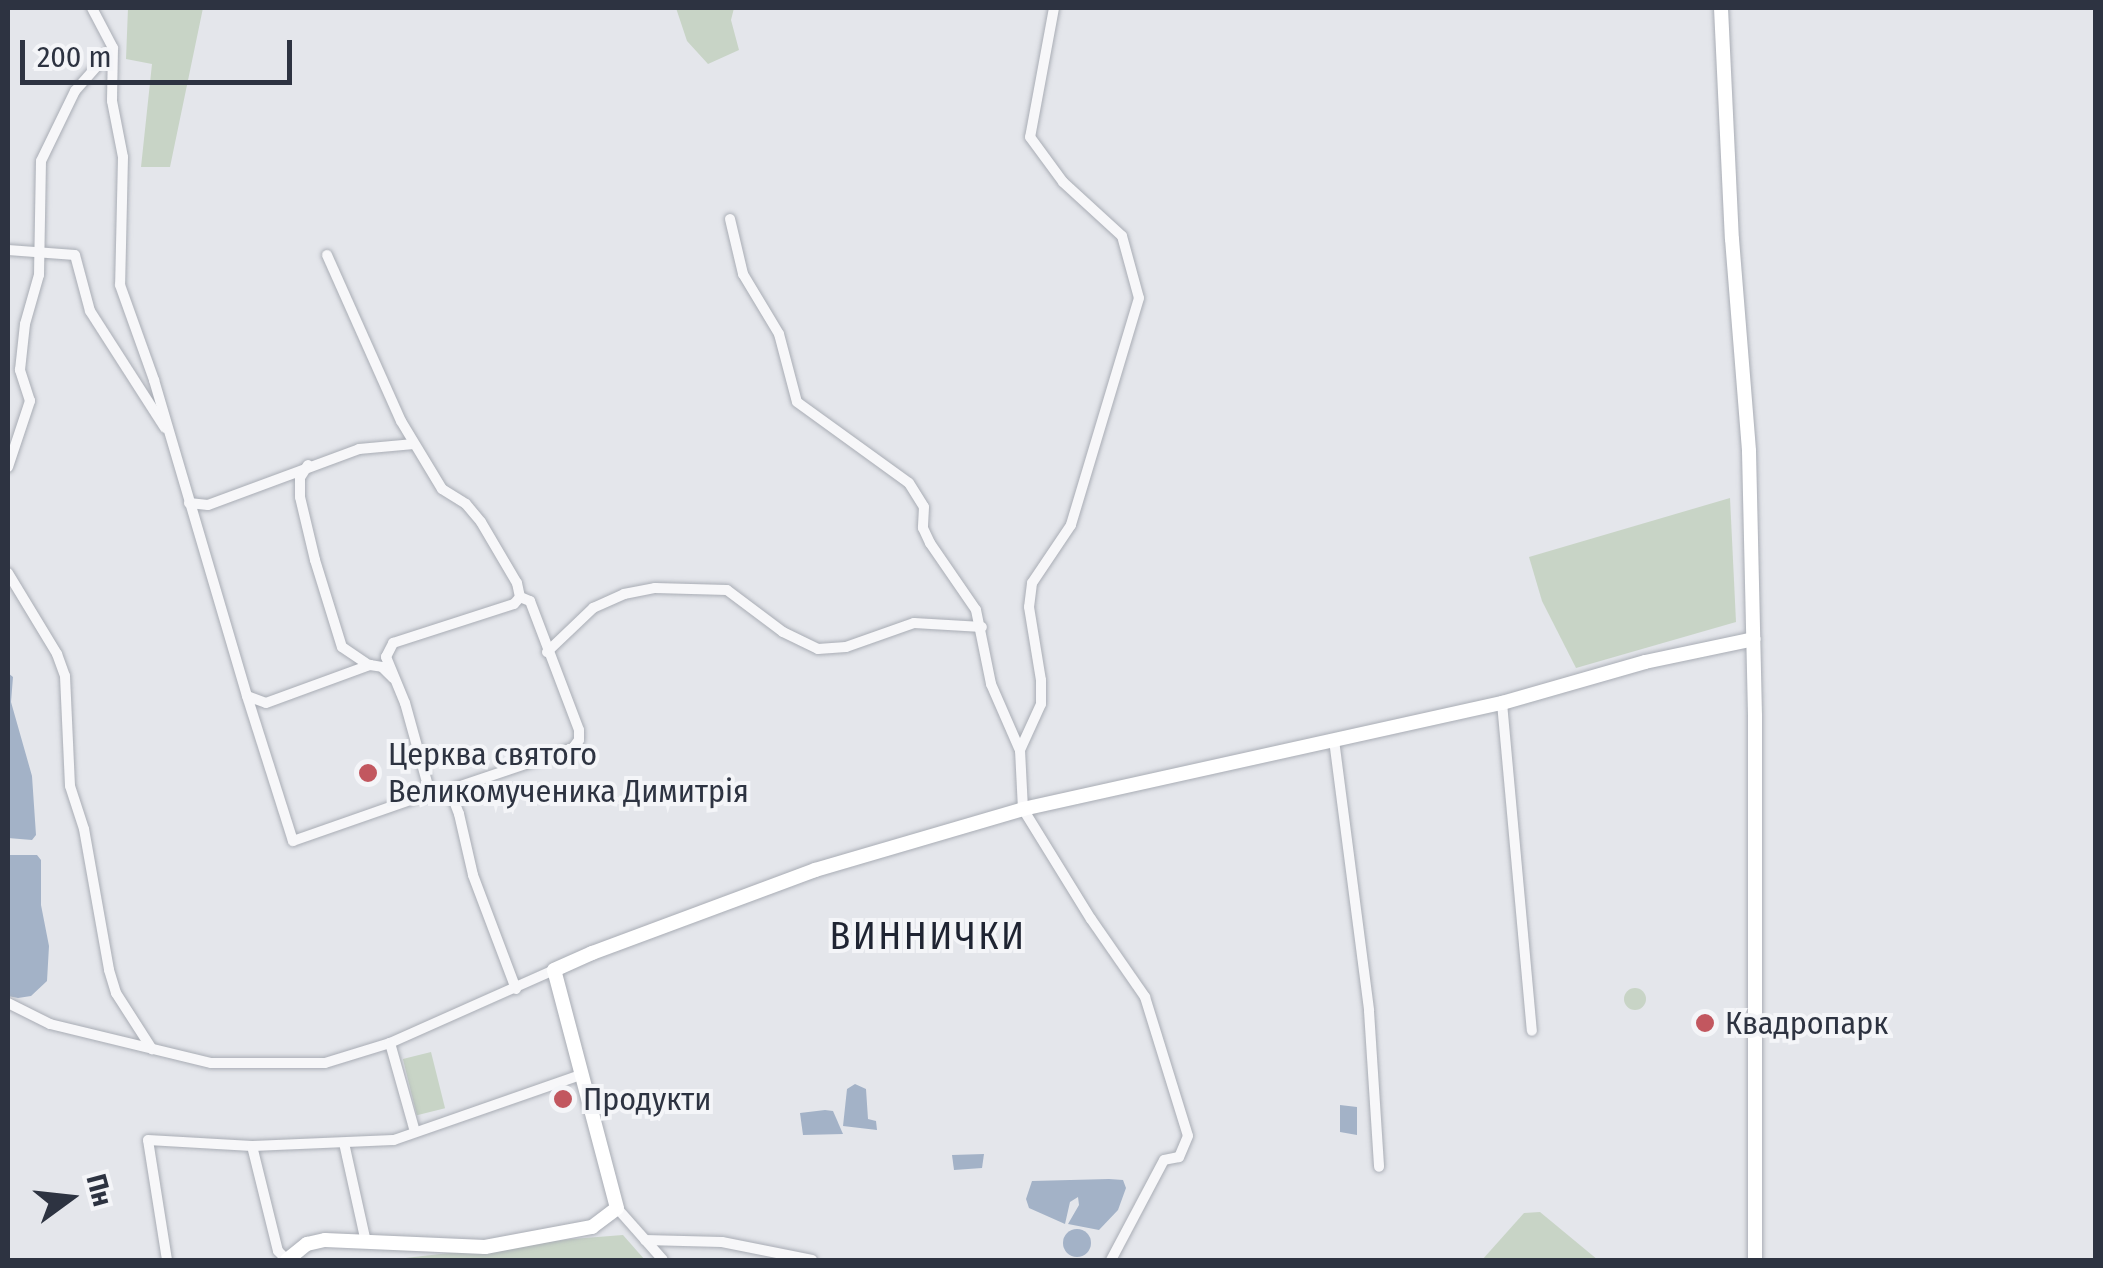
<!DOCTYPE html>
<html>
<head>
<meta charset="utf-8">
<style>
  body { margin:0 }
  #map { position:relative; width:2103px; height:1268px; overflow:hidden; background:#e4e6eb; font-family:"Fira Sans Condensed",sans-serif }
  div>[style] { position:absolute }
  .green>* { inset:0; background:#c8d4c6; transform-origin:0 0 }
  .round { border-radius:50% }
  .water>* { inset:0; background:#a3b2c7 }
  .roads { filter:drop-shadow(0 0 2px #a9adb5) drop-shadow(0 0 2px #a9adb5) }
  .street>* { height:10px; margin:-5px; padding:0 5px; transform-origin:5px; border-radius:5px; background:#f7f7f9 }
  .secondary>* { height:14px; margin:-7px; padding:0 7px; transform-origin:7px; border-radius:7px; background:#fff }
  .dots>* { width:28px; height:28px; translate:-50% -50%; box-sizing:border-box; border:5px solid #f4f5f8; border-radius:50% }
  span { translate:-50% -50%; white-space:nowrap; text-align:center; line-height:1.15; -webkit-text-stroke:8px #f4f5f8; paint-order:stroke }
  .poi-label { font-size:32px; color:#2d3341 }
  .left { translate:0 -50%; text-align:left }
  .quarter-label { font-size:38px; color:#1f2432; letter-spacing:2.5px }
  .frame { position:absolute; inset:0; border:10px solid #2d3341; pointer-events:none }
  .north { position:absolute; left:20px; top:1148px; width:100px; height:100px; -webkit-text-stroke:8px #f4f5f8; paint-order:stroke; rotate:75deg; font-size:28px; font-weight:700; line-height:40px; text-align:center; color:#2d3341 }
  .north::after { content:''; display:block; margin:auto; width:35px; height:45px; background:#2d3341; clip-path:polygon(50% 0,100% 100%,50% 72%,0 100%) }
  .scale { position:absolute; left:20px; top:40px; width:272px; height:45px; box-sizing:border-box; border:5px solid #2d3341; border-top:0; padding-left:12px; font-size:30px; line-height:35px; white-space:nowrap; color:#2d3341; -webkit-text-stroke:8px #f4f5f8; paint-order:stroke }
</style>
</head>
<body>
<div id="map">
  <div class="green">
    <div style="clip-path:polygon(128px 8px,203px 8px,170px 167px,141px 167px,152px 64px,126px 59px)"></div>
    <div style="clip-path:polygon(676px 8px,734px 8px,731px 20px,739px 50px,708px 64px,687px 41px)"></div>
    <div style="clip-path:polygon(1730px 498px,1736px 622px,1576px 668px,1542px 601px,1529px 557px)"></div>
    <div class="round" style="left:1624px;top:988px;width:22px;height:22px"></div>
    <div style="left:431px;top:1052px;width:58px;height:29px;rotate:76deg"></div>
    <div style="clip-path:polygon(1540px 1212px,1598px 1260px,1482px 1260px,1524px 1213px)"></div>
    <div style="clip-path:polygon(623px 1235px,645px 1260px,388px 1260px,572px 1239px)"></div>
  </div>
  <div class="water">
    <div style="clip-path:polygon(8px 673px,13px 677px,11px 702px,32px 776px,36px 835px,32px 840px,8px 838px)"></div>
    <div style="clip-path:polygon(8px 855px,37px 855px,41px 860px,41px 905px,49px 946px,47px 981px,31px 996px,18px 998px,8px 996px)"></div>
    <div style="clip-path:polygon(855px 1084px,866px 1089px,868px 1119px,876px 1121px,877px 1130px,843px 1126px,847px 1089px)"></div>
    <div style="clip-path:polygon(1340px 1105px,1357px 1107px,1357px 1135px,1340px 1132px)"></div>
    <div style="clip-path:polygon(825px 1110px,833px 1111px,843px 1134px,803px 1135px,800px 1113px)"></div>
    <div style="clip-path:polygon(984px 1154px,982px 1168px,954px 1170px,952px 1155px)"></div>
    <div style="clip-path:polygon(1109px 1179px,1123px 1180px,1126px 1188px,1118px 1210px,1099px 1230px,1068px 1224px,1079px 1205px,1078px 1197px,1070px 1202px,1065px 1224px,1029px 1208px,1026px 1199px,1032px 1181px)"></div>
    <div class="round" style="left:1063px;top:1229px;width:28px;height:28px"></div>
  </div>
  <div class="roads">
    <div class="street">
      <div style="left:92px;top:8px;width:45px;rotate:62.3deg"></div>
      <div style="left:1054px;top:8px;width:131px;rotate:100.5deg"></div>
      <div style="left:1030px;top:137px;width:56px;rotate:53.7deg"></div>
      <div style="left:1063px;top:182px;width:80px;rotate:42.5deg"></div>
      <div style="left:1122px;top:236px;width:64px;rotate:74.7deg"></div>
      <div style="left:1139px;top:298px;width:237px;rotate:106.7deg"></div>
      <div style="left:1071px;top:525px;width:70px;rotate:123.9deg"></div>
      <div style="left:1032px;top:583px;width:24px;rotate:97deg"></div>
      <div style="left:1029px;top:607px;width:74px;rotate:80.7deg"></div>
      <div style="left:1041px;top:680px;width:24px;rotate:90deg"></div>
      <div style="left:1041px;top:704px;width:51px;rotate:114.5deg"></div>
      <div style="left:1020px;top:750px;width:59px;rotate:87.1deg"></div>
      <div style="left:1023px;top:809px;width:129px;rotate:58.3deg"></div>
      <div style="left:1091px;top:919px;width:95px;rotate:55.3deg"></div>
      <div style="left:1145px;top:997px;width:145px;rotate:72.8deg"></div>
      <div style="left:1188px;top:1136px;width:23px;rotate:113deg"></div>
      <div style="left:1179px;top:1157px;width:15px;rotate:169deg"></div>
      <div style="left:1164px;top:1160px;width:113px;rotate:117.9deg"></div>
      <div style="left:730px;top:219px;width:57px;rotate:76.7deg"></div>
      <div style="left:743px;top:274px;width:70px;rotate:59deg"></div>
      <div style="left:779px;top:334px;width:70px;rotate:75.2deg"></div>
      <div style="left:797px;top:402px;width:138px;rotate:35.9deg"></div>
      <div style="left:909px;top:483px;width:28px;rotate:58deg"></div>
      <div style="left:924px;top:507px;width:21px;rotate:93deg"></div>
      <div style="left:923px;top:528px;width:17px;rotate:65deg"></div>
      <div style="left:930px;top:543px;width:81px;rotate:55.5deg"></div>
      <div style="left:976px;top:610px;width:76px;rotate:78.5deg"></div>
      <div style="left:991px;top:684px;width:70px;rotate:66.4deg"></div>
      <div style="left:8px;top:250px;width:67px;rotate:4.3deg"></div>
      <div style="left:75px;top:255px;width:58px;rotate:75deg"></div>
      <div style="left:90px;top:311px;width:139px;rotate:57.3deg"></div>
      <div style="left:327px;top:255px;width:182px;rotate:66deg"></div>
      <div style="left:401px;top:421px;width:79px;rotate:58.9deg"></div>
      <div style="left:442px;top:489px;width:28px;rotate:32deg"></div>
      <div style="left:466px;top:504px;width:23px;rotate:50deg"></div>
      <div style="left:481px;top:522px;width:71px;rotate:59.5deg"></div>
      <div style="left:517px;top:583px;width:14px;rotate:78deg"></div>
      <div style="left:520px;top:597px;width:11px;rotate:22deg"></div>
      <div style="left:530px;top:601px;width:138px;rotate:69.2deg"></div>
      <div style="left:579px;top:730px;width:10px;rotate:90deg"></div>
      <div style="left:579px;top:740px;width:10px;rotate:127deg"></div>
      <div style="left:573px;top:748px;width:125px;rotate:161.3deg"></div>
      <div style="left:455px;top:788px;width:9px;rotate:111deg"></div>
      <div style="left:308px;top:465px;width:15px;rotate:122deg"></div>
      <div style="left:300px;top:478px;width:19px;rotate:90deg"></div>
      <div style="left:300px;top:497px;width:65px;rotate:76.6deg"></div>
      <div style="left:315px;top:560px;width:91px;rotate:72.8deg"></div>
      <div style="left:342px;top:647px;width:32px;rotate:34deg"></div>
      <div style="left:8px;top:467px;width:70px;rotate:-71.6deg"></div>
      <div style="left:30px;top:401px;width:33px;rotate:-108deg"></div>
      <div style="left:20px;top:370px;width:46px;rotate:-83.8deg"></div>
      <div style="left:25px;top:324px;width:51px;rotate:-74.1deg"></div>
      <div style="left:39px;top:275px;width:114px;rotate:-89deg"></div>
      <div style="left:41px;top:161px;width:78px;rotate:-64.1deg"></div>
      <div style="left:75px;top:91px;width:57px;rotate:-48.5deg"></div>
      <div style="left:113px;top:48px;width:53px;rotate:91.1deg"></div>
      <div style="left:112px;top:101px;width:57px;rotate:78.9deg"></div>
      <div style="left:123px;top:157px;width:128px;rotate:91.3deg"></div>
      <div style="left:120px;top:285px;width:101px;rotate:70.3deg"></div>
      <div style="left:154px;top:380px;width:329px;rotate:73.6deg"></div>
      <div style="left:247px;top:696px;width:20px;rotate:20deg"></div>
      <div style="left:266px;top:703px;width:111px;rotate:-20.1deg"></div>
      <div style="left:370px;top:665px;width:12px;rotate:9deg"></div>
      <div style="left:382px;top:667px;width:16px;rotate:45deg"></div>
      <div style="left:189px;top:503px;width:19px;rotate:6deg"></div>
      <div style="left:208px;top:505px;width:161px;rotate:-20.3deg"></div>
      <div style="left:359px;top:449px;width:55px;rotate:-5.2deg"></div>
      <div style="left:8px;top:573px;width:95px;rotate:58.8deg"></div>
      <div style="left:57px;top:654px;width:23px;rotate:70deg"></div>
      <div style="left:65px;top:676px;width:110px;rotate:87.4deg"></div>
      <div style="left:70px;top:786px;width:45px;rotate:72deg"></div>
      <div style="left:84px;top:829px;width:143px;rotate:79.9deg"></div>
      <div style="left:109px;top:970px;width:24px;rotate:73deg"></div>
      <div style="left:116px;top:993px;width:67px;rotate:57.3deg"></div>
      <div style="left:547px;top:652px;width:64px;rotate:-43.7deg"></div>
      <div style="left:593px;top:608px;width:34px;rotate:-24deg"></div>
      <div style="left:624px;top:594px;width:32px;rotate:-11deg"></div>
      <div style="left:655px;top:588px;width:72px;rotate:1.6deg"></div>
      <div style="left:727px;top:590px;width:70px;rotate:36.9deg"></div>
      <div style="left:783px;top:632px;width:39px;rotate:26deg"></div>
      <div style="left:818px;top:649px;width:28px;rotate:-4deg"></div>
      <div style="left:846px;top:647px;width:72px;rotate:-19.4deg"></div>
      <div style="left:914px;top:623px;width:68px;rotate:3.4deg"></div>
      <div style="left:247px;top:696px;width:152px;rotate:72.4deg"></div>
      <div style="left:293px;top:841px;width:145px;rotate:-19.3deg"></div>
      <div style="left:1502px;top:703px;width:329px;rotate:84.8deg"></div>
      <div style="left:1334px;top:740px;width:273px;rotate:82.6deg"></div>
      <div style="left:1369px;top:1011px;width:156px;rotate:86.3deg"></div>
      <div style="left:516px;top:989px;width:122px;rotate:-110.7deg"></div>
      <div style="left:473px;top:875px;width:63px;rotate:-102.9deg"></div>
      <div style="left:459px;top:814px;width:19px;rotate:-111deg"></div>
      <div style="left:452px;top:796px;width:22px;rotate:-172deg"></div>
      <div style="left:430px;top:793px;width:93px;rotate:-105.5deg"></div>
      <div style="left:405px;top:703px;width:50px;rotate:-112.4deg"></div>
      <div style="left:386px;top:657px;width:16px;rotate:-63deg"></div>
      <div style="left:393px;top:643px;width:127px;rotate:-17.9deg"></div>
      <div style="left:514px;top:604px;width:9px;rotate:-49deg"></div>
      <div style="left:8px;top:1003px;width:47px;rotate:26.6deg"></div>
      <div style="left:50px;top:1024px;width:166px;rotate:13.6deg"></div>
      <div style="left:211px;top:1063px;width:114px"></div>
      <div style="left:325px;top:1063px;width:68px;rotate:-17.1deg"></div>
      <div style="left:390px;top:1043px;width:180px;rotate:-24deg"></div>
      <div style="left:390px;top:1043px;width:92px;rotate:74.3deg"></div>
      <div style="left:344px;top:1143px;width:101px;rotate:77.5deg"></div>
      <div style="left:252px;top:1146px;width:108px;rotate:76.1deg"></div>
      <div style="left:278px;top:1251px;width:13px;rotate:45deg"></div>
      <div style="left:617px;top:1208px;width:69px;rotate:48.5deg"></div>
      <div style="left:645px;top:1240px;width:77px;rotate:1.5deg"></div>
      <div style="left:722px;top:1242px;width:92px;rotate:11.3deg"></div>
      <div style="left:167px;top:1260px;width:121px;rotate:-99deg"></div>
      <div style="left:148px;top:1140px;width:104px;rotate:3.3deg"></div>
      <div style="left:252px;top:1146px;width:142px;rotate:-2.4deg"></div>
      <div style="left:394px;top:1140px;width:200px;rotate:-19.2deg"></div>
    </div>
    <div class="secondary">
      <div style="left:1721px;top:8px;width:231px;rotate:87.3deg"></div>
      <div style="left:1732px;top:239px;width:213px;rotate:85.4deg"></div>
      <div style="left:1749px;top:451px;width:265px;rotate:88.7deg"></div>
      <div style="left:1755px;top:716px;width:544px;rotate:90deg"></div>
      <div style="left:287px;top:1260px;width:26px;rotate:-39deg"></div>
      <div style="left:307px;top:1244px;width:18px;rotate:-13deg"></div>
      <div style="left:325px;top:1240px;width:160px;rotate:2.5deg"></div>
      <div style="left:485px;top:1247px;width:109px;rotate:-10.6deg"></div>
      <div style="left:592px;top:1227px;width:31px;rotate:-37deg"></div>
      <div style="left:617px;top:1208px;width:246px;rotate:-104.8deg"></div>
      <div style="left:554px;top:970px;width:42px;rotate:-24.1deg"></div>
      <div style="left:592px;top:953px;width:238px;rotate:-20.4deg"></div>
      <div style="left:815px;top:870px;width:217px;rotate:-16.3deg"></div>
      <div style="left:1023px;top:809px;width:491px;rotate:-12.5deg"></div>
      <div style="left:1502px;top:703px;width:149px;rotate:-16deg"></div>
      <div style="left:1645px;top:662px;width:111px;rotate:-11.9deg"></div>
    </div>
  </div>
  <div class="dots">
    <div style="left:368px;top:773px;background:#c2575f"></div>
    <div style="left:1705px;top:1023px;background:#c2575f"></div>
    <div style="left:563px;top:1099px;background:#c2575f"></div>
  </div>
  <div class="poi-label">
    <span class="left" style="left:388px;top:773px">Церква святого<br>Великомученика Димитрія</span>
    <span class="left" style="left:1725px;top:1023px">Квадропарк</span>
    <span class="left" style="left:583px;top:1099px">Продукти</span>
  </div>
  <div class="quarter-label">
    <span style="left:928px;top:937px">ВИННИЧКИ</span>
  </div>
  <div class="frame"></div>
  <div class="north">Пн</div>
  <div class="scale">200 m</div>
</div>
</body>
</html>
